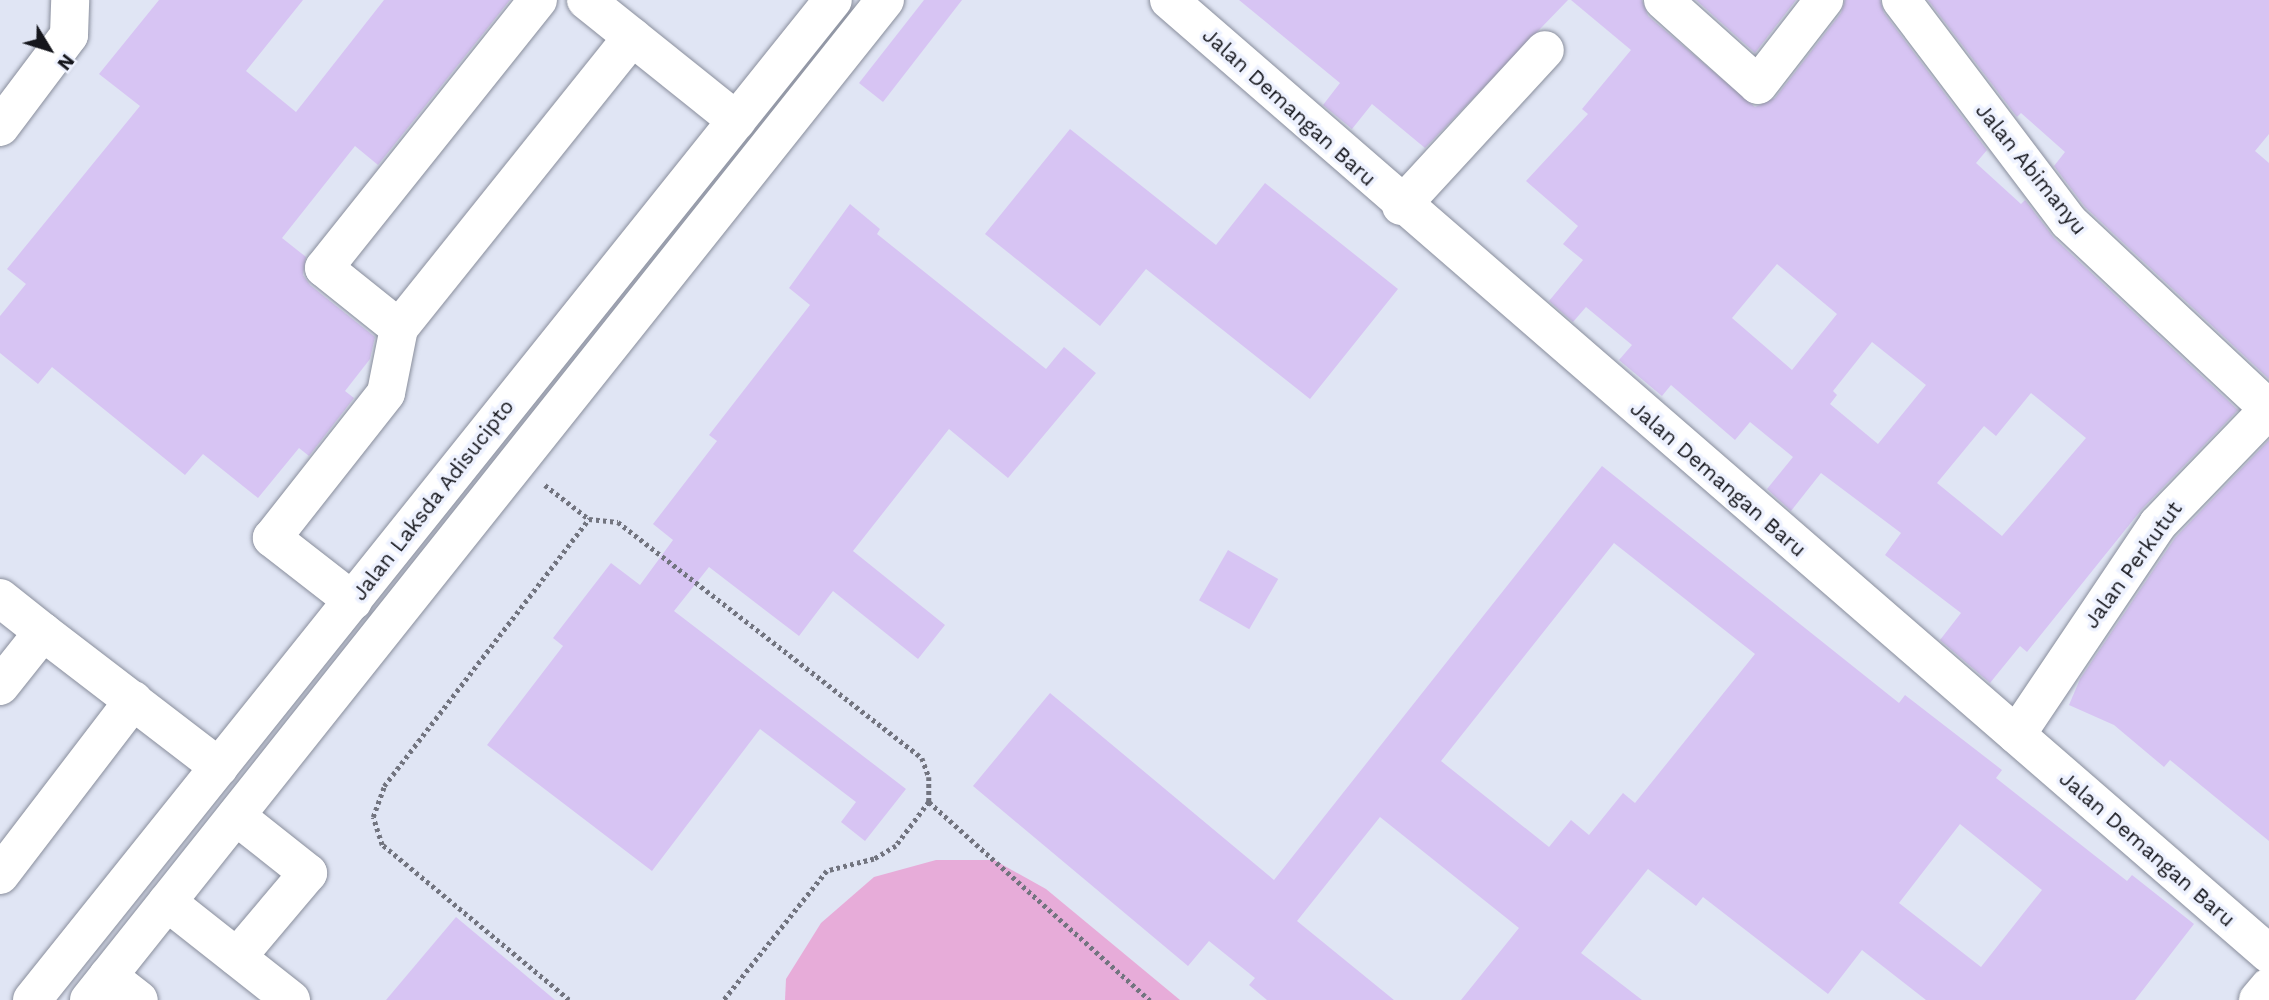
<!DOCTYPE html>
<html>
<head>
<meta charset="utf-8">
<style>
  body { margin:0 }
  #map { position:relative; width:2269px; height:1000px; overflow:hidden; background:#e0e5f4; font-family:"Work Sans",sans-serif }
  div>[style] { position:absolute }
  .green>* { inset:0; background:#e7acd9 }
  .building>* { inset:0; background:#d7c4f3; transform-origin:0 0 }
  .path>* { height:4.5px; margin-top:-2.25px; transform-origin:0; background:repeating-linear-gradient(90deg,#72747f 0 3.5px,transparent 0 7px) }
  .roads { filter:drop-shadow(0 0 2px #898e9c) drop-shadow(0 0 2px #898e9c) }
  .minor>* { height:38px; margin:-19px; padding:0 19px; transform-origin:19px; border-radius:19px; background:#fff }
  .major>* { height:38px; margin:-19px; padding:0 19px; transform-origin:19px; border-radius:19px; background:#fff }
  span { translate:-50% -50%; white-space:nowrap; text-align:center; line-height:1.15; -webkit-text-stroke:7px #eef2ff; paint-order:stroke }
  .street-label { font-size:21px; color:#15161c }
  .north { position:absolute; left:14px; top:14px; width:70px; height:70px; -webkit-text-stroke:5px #eef2ff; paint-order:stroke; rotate:128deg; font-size:19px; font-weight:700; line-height:28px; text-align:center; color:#15161c }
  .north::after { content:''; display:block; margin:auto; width:24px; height:32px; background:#15161c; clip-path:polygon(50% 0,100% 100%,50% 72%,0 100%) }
</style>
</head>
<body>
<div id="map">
  <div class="green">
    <div style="clip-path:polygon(936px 860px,994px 860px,1046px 889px,1180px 1000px,785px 1000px,786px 979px,821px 923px,874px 877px)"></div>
  </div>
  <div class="building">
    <div style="clip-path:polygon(159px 0,303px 0,246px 71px,296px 112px,384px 0,510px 0,378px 165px,355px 146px,282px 238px,306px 257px,303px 275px,310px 285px,375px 337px,370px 359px,345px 391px,354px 398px,309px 456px,299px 448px,258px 498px,203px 454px,185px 475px,52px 367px,38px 384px,0 353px,0 316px,26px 284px,7px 269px,140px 106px,99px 74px)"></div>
    <div style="clip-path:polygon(924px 0,962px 0,883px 102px,859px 83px)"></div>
    <div style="clip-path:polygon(1239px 0,1568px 0,1425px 148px,1372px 104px,1352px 129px,1323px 105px,1340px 83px)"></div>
    <div style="clip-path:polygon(evenodd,1571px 0,1642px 0,1648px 16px,1755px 107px,1775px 98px,1841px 13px,1845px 0,1880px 0,1884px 13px,1987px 150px,1976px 163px,2021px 204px,2025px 200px,2054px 238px,2238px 410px,2142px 509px,2027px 652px,2020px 646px,1990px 683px,1940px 640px,1961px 613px,1885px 555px,1901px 533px,1821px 473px,1791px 511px,1767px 489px,1793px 457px,1750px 422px,1735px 440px,1671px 385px,1662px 396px,1619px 360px,1632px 345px,1586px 307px,1573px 322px,1549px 301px,1583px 260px,1563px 244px,1578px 226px,1526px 181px,1588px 114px,1582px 109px,1631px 50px,1571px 0,1777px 264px,1837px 314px,1792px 370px,1732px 318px,1777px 264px,1571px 0,1872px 342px,1926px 385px,1878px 444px,1830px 404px,1837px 395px,1833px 391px,1872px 342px,1571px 0,2031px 393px,2086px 438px,2002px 536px,1937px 483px,1984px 426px,1996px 436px,2031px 393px)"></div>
    <div style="clip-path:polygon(1696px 0,1796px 0,1755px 53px)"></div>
    <div style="clip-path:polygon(1928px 0,2269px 0,2269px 134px,2255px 151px,2269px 163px,2269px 379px,2085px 207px,2054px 166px,2065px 152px,2021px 113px,2017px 117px)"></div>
    <div style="clip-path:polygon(1070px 129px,1216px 245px,1265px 183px,1398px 289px,1310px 399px,1146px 269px,1100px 326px,985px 234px)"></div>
    <div style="clip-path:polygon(850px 204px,880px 229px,877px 234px,1046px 369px,1064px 347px,1096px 373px,1008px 478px,949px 429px,853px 551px,945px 625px,918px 659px,833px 591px,799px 636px,709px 567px,674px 611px,906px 789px,865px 841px,841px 822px,856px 802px,760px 729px,652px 871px,487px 745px,563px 646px,553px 638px,611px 563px,640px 585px,673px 540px,653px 524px,717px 441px,709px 435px,810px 305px,789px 288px)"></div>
    <div style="clip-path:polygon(2269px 440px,2269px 841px,2170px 760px,2164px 767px,2114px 725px,2069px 705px,2080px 679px,2175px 538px)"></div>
    <div style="clip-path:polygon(evenodd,1602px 466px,1899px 703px,1905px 695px,2002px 770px,1996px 778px,2127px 881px,2132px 875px,2194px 924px,2135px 1000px,1926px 1000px,1862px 950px,1828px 994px,1703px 897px,1696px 906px,1648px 869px,1581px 953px,1642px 1000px,1461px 1000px,1519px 928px,1380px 817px,1297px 921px,1394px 1000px,1267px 1000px,1249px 985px,1255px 978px,1209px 941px,1188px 966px,973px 786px,1050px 693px,1274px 880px,1602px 466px,1614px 543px,1755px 654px,1635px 803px,1623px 793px,1589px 835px,1571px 820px,1549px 847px,1441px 761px,1614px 543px,1602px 466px,1960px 824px,2042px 890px,1981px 967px,1899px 903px,1960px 824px)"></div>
    <div style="left:1228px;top:550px;width:58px;height:58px;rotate:30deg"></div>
    <div style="clip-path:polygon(456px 917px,555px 1000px,386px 1000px)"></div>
  </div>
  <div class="path">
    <div style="left:545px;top:485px;width:56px;rotate:37.7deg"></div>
    <div style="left:589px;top:519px;width:29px;rotate:6deg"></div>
    <div style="left:618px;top:522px;width:385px;rotate:37.8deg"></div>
    <div style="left:922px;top:758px;width:20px;rotate:70deg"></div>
    <div style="left:929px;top:777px;width:25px;rotate:90deg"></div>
    <div style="left:929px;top:802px;width:55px;rotate:126.9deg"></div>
    <div style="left:896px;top:846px;width:26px;rotate:149deg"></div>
    <div style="left:874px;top:859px;width:49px;rotate:165.7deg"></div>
    <div style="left:827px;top:871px;width:165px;rotate:128.6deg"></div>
    <div style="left:929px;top:802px;width:297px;rotate:41.9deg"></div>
    <div style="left:569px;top:1000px;width:243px;rotate:-140.3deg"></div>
    <div style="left:382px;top:845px;width:29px;rotate:-108deg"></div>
    <div style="left:373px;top:817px;width:33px;rotate:-70deg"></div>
    <div style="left:384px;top:786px;width:337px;rotate:-52.5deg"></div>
  </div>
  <div class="roads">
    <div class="minor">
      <div style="left:586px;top:0;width:193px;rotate:38.7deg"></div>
      <div style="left:1169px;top:0;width:1456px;rotate:40.93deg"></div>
      <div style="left:1663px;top:0;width:127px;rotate:41.8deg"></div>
      <div style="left:1758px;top:85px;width:108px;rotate:-52.2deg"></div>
      <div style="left:1901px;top:0;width:278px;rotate:52.9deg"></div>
      <div style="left:2069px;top:222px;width:274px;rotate:43.1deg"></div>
      <div style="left:2269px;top:409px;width:160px;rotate:134deg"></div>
      <div style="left:2158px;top:524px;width:254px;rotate:123.9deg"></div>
      <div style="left:0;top:127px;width:115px;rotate:-53.1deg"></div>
      <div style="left:69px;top:35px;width:35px;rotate:-88deg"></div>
      <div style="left:1401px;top:206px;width:212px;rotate:-47.3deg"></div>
      <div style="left:399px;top:328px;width:96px;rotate:-141.3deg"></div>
      <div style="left:324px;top:268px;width:343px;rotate:-51.4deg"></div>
      <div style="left:0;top:598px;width:55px;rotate:38.3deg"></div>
      <div style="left:43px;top:632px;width:69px;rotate:128.5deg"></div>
      <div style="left:353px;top:601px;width:103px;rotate:-142.1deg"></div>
      <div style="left:272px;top:538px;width:184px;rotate:-51.8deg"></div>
      <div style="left:386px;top:393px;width:66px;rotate:-78.7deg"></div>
      <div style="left:399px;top:328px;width:373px;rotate:-51.3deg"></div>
      <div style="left:43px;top:632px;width:222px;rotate:37.5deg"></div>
      <div style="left:236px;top:816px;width:92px;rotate:38.4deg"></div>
      <div style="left:308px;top:873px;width:110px;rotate:130.2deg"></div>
      <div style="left:0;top:875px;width:220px;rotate:-52.6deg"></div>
      <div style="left:167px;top:902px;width:158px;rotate:38.3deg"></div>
      <div style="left:108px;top:976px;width:39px;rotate:38deg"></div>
      <div style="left:2258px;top:1000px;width:17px;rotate:-50deg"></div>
    </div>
    <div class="major">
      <div style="left:32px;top:1000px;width:1281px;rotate:-51.31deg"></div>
      <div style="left:89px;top:1000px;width:1278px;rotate:-51.48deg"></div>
    </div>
  </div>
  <div class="street-label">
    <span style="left:1289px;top:107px;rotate:42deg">Jalan Demangan Baru</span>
    <span style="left:2031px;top:169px;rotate:51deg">Jalan Abimanyu</span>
    <span style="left:1718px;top:479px;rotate:41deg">Jalan Demangan Baru</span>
    <span style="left:433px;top:500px;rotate:-52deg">Jalan Laksda Adisucipto</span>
    <span style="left:2133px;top:565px;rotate:-54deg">Jalan Perkutut</span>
    <span style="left:2147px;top:849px;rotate:41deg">Jalan Demangan Baru</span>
  </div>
  <div class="north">N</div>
</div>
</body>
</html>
